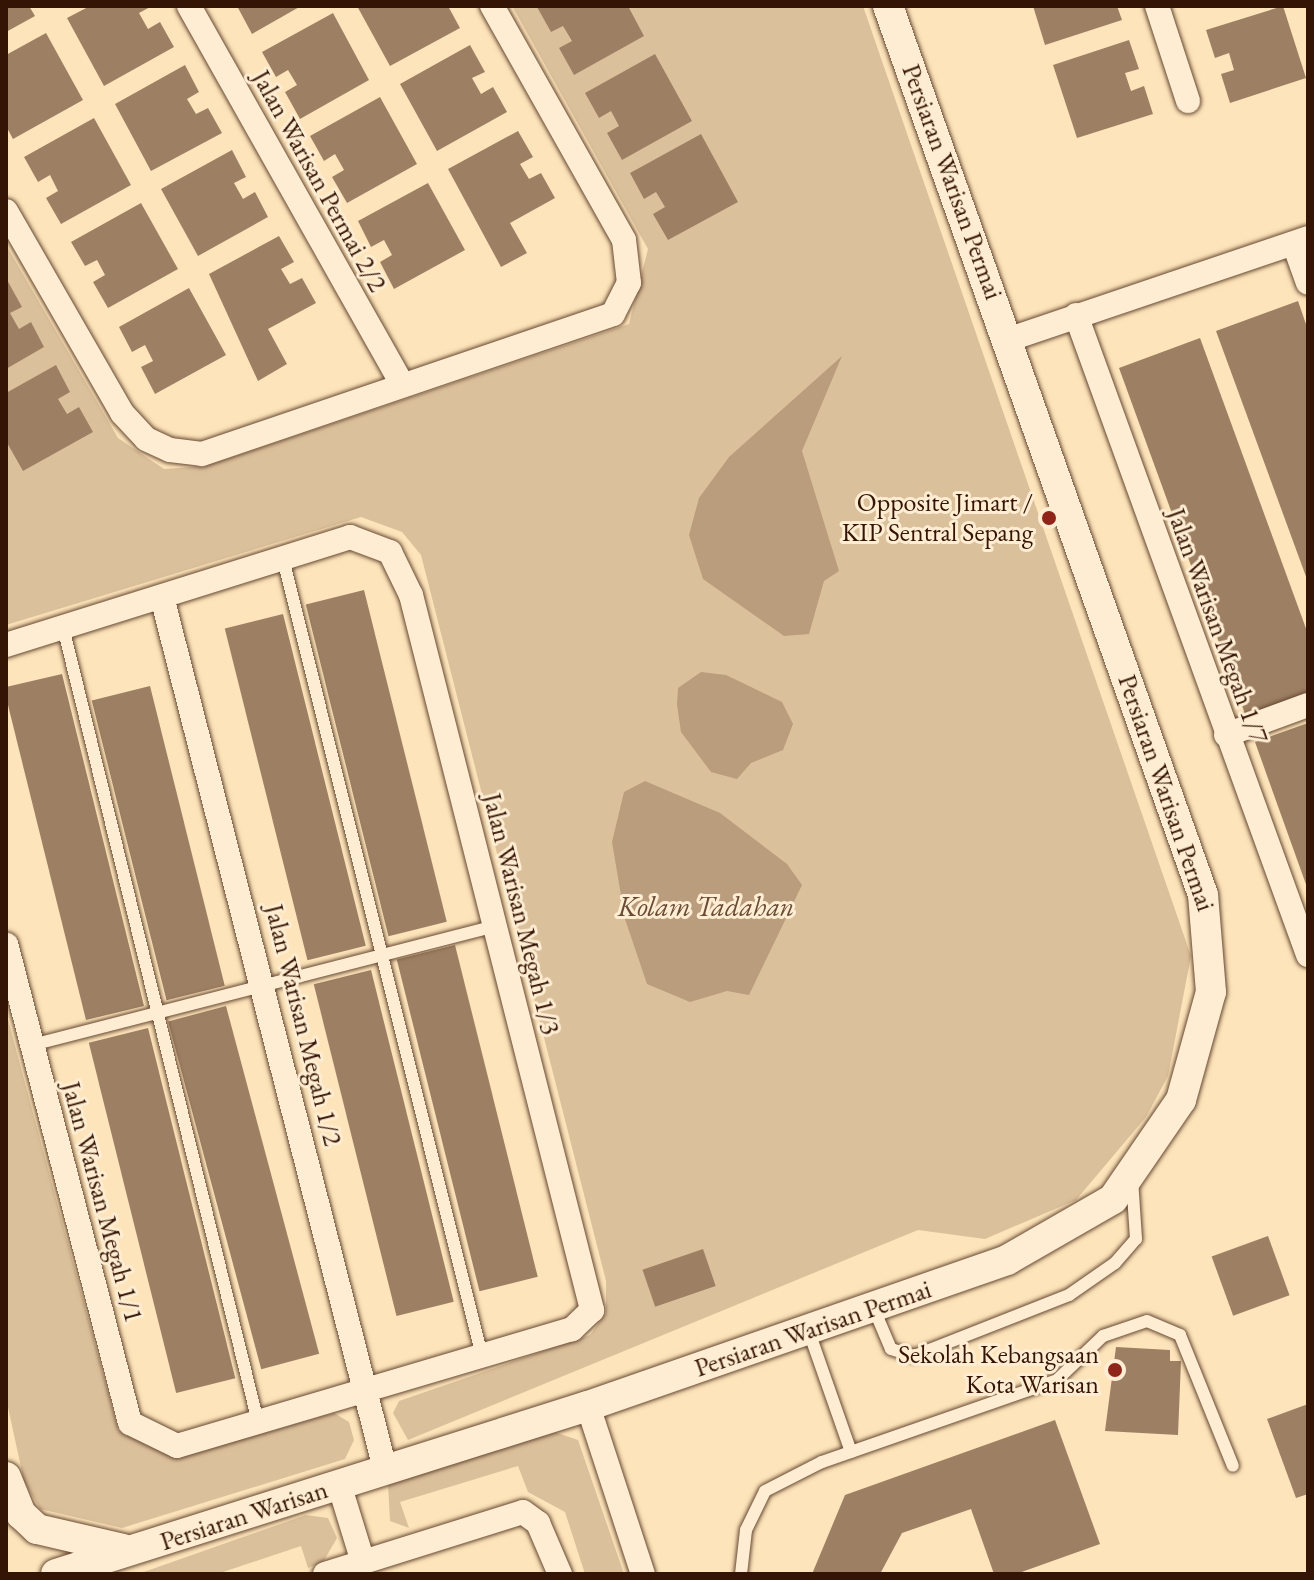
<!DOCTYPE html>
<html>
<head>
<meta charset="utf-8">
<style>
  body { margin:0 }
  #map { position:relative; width:1314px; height:1580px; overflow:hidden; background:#fde4ba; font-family:"EB Garamond",serif }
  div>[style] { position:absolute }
  .green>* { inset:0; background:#dbc19b }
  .water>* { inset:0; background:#b99d7c }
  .building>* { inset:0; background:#9d8063; transform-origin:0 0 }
  .roads { filter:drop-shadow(0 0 2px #664832) drop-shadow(0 0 2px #664832) }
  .service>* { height:12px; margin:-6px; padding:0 6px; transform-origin:6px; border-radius:6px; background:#feedd2 }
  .minor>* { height:24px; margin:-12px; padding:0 12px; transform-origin:12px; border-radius:12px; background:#feedd2 }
  .tertiary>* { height:30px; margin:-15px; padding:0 15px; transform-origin:15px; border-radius:15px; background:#feedd2 }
  .dots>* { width:22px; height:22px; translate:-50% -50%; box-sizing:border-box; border:4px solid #feedd2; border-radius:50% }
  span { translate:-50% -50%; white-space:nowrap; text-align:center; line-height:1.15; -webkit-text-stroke:6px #feedd2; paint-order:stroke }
  .street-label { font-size:26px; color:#341404 }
  .poi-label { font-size:26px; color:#341404 }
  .right { translate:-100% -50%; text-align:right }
  .water-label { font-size:28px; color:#694b34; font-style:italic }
  .frame { position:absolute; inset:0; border:8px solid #341404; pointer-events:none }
</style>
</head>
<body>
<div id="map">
  <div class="green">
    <div style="clip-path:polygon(512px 6px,863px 6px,1191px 956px,1168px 1076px,1146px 1117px,1076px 1200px,985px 1239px,918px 1230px,408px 1440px,393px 1413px,399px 1401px,590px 1335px,606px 1313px,606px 1281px,421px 555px,402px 532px,361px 517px,6px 625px,6px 245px,118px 438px,164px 469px,206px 466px,629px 324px,648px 249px)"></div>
    <div style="clip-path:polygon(6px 1012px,118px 1430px,175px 1458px,334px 1413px,349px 1422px,354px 1440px,345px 1459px,122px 1528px,40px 1509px,24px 1481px,6px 1398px)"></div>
    <div style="clip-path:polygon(546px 1429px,578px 1440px,624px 1574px,585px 1574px,565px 1512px,528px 1492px,518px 1466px,400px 1502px,409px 1528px,390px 1521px,388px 1484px)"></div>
    <div style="clip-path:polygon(306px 1515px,328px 1518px,337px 1538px,323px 1562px,308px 1568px,301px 1546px,217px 1574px,138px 1574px)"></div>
  </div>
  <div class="water">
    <div style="clip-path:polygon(842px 356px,802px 451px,839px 571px,824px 581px,809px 634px,784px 636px,703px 579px,689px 535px,699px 498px,729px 457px)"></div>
    <div style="clip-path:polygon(701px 672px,726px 675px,782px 702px,793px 724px,783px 750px,751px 763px,737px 779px,711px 772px,681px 732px,677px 705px,678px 688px)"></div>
    <div style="clip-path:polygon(645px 781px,720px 813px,787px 864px,802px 885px,749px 995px,727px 991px,690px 1002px,647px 984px,625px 919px,612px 842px,624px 792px)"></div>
  </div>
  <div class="building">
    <div style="clip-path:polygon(6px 6px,29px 6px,35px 16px,6px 32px)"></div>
    <div style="clip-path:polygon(90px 6px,152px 6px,139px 13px,148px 29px,160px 22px,174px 47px,104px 86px,67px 18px)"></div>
    <div style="clip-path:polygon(237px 6px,301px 6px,252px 34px)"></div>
    <div style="clip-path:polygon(357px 6px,448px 6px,460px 28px,390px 66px)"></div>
    <div style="clip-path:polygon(628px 6px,644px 36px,574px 75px,559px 48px,572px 41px,563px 26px,551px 32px,537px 7px)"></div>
    <div style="clip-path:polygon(1033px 6px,1117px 6px,1122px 20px,1045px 45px)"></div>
    <div style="clip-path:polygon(1283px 6px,1306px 78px,1230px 103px,1221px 74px,1234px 70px,1229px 53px,1215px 58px,1206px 30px)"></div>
    <div style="clip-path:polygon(333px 13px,369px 80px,300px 119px,285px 92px,297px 85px,288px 70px,276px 77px,262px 52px)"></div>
    <div style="clip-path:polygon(46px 33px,83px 100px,13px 139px,6px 126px,6px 55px)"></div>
    <div style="clip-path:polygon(1129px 40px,1139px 69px,1125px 73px,1131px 91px,1144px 86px,1153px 114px,1077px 138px,1053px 65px)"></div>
    <div style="clip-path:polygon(470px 45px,485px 72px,472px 78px,481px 94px,493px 87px,507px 112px,437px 151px,400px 84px)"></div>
    <div style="clip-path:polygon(655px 54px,692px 121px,622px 160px,607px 133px,619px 126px,611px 111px,599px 118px,585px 93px)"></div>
    <div style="clip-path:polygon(185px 65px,199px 92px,187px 99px,196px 114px,208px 108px,222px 133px,151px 171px,115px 104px)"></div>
    <div style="clip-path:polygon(380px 97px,417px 164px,347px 203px,332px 177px,344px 170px,335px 154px,324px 161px,310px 136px)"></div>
    <div style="clip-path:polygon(94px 118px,131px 185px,61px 224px,46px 198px,58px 191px,50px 175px,38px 182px,24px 157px)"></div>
    <div style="clip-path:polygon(518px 131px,533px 157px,520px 164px,529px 179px,541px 173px,555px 198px,510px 223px,527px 253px,501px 267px,448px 169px)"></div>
    <div style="clip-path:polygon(701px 134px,738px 202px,668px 240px,653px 214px,665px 207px,656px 192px,644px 199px,630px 173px)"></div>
    <div style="clip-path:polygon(232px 150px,246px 177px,234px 183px,243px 199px,255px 192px,268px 217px,198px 256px,161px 189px)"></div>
    <div style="clip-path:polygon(428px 183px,465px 250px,394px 289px,380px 262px,392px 255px,384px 240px,371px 247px,358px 221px)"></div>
    <div style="clip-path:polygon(141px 203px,178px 269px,108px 308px,93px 282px,105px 275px,97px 260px,85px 266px,71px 242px)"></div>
    <div style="clip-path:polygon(279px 236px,294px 262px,281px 269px,290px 284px,302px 278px,316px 303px,268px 329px,287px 364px,258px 381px,209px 274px)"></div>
    <div style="clip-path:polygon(6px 278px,22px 307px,10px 313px,19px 329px,31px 322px,44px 347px,6px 369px)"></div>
    <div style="clip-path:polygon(189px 288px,226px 355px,155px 394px,141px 367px,153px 361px,145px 345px,132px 352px,119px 327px)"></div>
    <div style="clip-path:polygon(1298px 301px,1308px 330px,1308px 582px,1216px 331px)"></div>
    <div style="clip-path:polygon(1200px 338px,1308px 634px,1308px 700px,1248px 722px,1119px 368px)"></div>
    <div style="clip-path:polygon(56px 365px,70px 392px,58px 399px,67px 414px,79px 407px,93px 432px,23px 471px,6px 441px,6px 393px)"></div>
    <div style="left:364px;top:590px;width:342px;height:60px;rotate:76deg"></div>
    <div style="left:283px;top:614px;width:342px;height:60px;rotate:76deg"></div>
    <div style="clip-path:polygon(62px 674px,144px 1006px,86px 1020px,6px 697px,6px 687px)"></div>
    <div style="left:150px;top:686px;width:309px;height:60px;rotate:76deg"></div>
    <div style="clip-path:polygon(1308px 723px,1308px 890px,1255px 742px)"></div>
    <div style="left:455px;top:945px;width:342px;height:60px;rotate:76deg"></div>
    <div style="left:371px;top:970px;width:342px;height:59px;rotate:76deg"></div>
    <div style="left:226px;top:1006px;width:360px;height:60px;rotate:75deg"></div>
    <div style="left:148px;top:1028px;width:361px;height:61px;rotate:76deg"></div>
    <div style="left:1268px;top:1236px;width:63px;height:60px;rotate:70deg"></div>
    <div style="left:703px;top:1249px;width:39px;height:64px;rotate:71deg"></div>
    <div style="clip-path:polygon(1116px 1347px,1170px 1350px,1170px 1361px,1181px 1361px,1178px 1435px,1105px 1431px)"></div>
    <div style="clip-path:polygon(1308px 1404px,1308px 1494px,1296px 1498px,1267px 1419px)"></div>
    <div style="clip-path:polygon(1055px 1420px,1100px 1544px,1016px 1574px,994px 1574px,971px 1509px,902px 1533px,880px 1574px,812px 1574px,845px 1495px)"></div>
  </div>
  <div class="roads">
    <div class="service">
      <div style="left:283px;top:559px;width:821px;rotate:75.98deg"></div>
      <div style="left:63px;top:627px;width:819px;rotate:76.22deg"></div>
      <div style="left:32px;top:1045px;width:477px;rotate:-14.4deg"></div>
      <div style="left:874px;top:1309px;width:43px;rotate:67deg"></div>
      <div style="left:891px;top:1349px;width:24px;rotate:17deg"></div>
      <div style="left:914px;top:1356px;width:167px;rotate:-21.5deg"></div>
      <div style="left:1069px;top:1295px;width:56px;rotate:-34.8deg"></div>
      <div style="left:1115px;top:1263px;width:32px;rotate:-49deg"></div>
      <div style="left:1136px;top:1239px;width:60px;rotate:-93.8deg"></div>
      <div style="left:809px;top:1332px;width:127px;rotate:70.7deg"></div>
      <div style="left:741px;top:1574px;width:44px;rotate:-83.5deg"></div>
      <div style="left:746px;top:1530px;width:43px;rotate:-64deg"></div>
      <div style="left:765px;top:1491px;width:64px;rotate:-27deg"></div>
      <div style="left:822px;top:1462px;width:249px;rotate:-19.2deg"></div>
      <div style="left:1057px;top:1380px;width:64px;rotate:-43.7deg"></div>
      <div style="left:1103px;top:1336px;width:46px;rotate:-18.8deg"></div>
      <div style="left:1147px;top:1321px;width:36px;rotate:23deg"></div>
      <div style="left:1180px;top:1335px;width:141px;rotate:68deg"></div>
    </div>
    <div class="minor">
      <div style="left:189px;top:6px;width:433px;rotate:60.6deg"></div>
      <div style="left:1157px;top:6px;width:100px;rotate:71.9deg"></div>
      <div style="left:6px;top:211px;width:233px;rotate:60.1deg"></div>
      <div style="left:122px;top:413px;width:35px;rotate:47deg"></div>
      <div style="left:146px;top:439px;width:26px;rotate:25deg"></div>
      <div style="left:170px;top:450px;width:32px;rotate:7deg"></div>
      <div style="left:202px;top:454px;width:434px;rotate:-18.8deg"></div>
      <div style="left:613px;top:314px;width:35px;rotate:-63deg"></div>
      <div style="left:629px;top:283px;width:43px;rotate:-96.6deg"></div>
      <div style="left:624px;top:240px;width:269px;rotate:-119.4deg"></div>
      <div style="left:1294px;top:244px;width:41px;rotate:70.3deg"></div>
      <div style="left:1076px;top:315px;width:681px;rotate:70.07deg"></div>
      <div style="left:1010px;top:339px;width:315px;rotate:-18.7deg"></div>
      <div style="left:162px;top:597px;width:900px;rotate:75.65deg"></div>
      <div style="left:6px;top:645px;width:361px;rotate:-17.4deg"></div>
      <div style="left:350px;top:537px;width:43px;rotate:20.6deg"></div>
      <div style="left:390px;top:552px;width:48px;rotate:64deg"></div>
      <div style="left:411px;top:595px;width:738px;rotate:75.79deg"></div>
      <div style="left:592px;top:1310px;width:28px;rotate:136deg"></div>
      <div style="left:572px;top:1329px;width:412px;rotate:163.5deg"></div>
      <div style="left:177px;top:1446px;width:52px;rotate:-153.9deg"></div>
      <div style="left:130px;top:1423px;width:494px;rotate:-104.5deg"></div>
      <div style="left:1226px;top:735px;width:87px;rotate:-20.1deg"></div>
      <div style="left:588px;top:1406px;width:177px;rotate:71.9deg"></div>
      <div style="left:339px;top:1484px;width:82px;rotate:72.9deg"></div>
      <div style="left:325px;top:1574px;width:207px;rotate:-17.4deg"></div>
      <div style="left:523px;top:1512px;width:19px;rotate:36deg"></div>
      <div style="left:538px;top:1523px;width:56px;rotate:66.7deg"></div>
    </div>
    <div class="tertiary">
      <div style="left:6px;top:1477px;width:40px;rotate:68deg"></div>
      <div style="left:21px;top:1514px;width:22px;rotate:43deg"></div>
      <div style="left:37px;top:1529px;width:88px;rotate:13.1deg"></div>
      <div style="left:56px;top:1574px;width:558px;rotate:-17.53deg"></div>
      <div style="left:588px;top:1406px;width:444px;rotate:-19.2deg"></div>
      <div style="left:1007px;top:1260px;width:122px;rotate:-29.9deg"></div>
      <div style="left:1113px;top:1199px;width:120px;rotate:-55.5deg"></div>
      <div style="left:1181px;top:1100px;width:112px;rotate:-74.5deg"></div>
      <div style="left:1211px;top:992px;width:97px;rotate:-94.7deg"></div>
      <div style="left:1203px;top:895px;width:943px;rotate:-109.51deg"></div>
    </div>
  </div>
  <div class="dots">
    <div style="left:1049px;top:518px;background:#8f2418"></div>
    <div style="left:1115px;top:1370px;background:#8f2418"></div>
  </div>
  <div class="street-label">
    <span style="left:319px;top:181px;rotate:61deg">Jalan Warisan Permai 2/2</span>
    <span style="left:952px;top:182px;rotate:70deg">Persiaran Warisan Permai</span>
    <span style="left:1217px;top:626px;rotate:70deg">Jalan Warisan Megah 1/7</span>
    <span style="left:1166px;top:793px;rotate:71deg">Persiaran Warisan Permai</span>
    <span style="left:521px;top:914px;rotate:76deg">Jalan Warisan Megah 1/3</span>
    <span style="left:303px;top:1025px;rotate:76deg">Jalan Warisan Megah 1/2</span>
    <span style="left:102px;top:1202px;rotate:75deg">Jalan Warisan Megah 1/1</span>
    <span style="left:813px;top:1329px;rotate:-19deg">Persiaran Warisan Permai</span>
    <span style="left:244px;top:1516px;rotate:-18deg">Persiaran Warisan</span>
  </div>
  <div class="poi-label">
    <span class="right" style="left:1033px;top:518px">Opposite Jimart /<br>KIP Sentral Sepang</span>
    <span class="right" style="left:1099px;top:1370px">Sekolah Kebangsaan<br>Kota Warisan</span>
  </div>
  <div class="water-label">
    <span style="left:706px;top:906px">Kolam Tadahan</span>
  </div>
  <div class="frame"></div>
</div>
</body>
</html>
